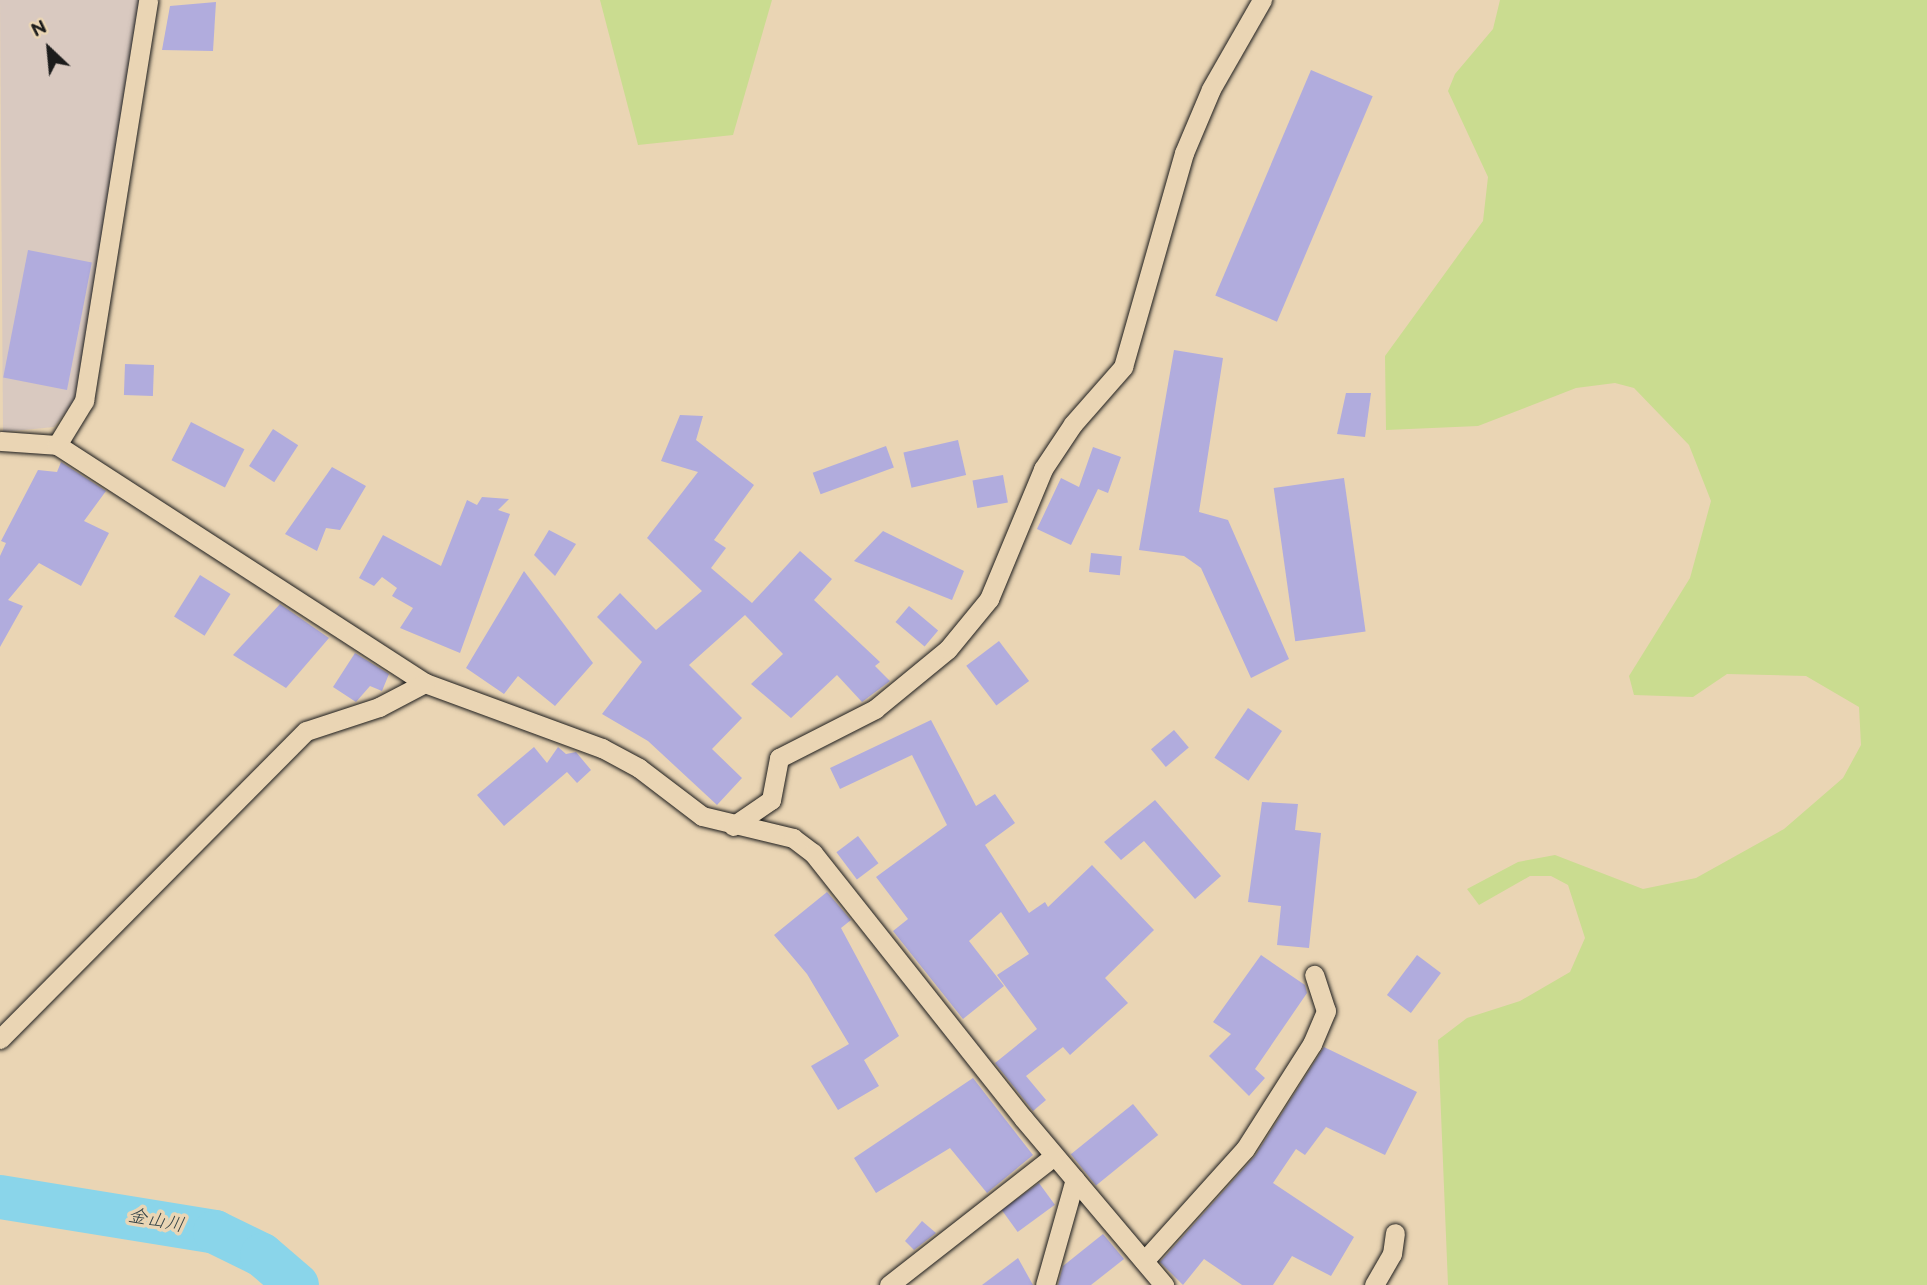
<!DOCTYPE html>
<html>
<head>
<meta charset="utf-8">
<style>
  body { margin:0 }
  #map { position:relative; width:1927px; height:1285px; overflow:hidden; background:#ead5b4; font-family:"Balsamiq Sans","Klee One",sans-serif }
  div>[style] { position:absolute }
  .built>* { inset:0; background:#d9c9c0 }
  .green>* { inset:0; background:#cadc90 }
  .river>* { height:44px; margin:-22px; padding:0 22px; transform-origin:22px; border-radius:22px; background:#8ad5ea }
  .building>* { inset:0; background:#b1acdd; transform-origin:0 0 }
  .roads { filter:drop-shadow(0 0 2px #1c1c1c) drop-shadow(0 0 2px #1c1c1c) }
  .street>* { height:19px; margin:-9.5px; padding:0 9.5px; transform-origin:9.5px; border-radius:9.5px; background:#ead5b4 }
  span { translate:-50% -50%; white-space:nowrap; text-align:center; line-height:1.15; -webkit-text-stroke:7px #ead5b4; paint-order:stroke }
  .water-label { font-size:19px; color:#324145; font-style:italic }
  .north { position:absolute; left:14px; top:14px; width:70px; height:70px; -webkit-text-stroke:5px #ead5b4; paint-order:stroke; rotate:334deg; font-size:19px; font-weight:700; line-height:28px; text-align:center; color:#1c1c1c }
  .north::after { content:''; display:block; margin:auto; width:24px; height:32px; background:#1c1c1c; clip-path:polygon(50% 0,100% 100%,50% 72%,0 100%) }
</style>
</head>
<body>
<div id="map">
  <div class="built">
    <div style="clip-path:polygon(0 0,143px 0,76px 400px,54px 427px,3px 432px)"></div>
  </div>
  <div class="green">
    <div style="clip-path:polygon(600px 0,772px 0,733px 135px,638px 145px)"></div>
    <div style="clip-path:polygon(1500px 0,1927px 0,1927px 1285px,1448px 1285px,1438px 1040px,1467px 1018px,1520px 1001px,1570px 972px,1585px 938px,1568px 885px,1551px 876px,1530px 876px,1479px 905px,1467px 889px,1518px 862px,1555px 855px,1643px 889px,1696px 878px,1784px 829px,1843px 778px,1861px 745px,1859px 707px,1806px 676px,1727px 674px,1693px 697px,1634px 695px,1629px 676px,1690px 578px,1711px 501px,1689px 445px,1634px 388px,1615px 383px,1576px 388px,1478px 426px,1386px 430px,1385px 356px,1483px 221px,1488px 177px,1448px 91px,1455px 74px,1493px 29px)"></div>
  </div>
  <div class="river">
    <div style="left:0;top:1197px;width:218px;rotate:9.2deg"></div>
    <div style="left:215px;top:1232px;width:52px;rotate:26.1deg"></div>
    <div style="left:262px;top:1255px;width:46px;rotate:40.6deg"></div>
  </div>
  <div class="building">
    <div style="clip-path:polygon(216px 2px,213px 51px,162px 50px,170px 6px)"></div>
    <div style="left:1311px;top:70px;width:67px;height:245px;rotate:23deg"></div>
    <div style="left:28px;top:250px;width:65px;height:130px;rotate:11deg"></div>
    <div style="clip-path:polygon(1174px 350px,1223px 358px,1199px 512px,1228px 520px,1289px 659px,1251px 678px,1201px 568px,1184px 556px,1139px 550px)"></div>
    <div style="left:125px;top:364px;width:29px;height:31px;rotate:2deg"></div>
    <div style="clip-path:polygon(1346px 393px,1371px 393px,1365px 437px,1337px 434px)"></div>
    <div style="clip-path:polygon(680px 415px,703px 416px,696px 440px,754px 485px,714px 540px,726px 548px,711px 568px,752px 603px,800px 551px,832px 579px,814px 600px,880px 662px,875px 666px,890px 681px,862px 702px,837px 675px,791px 718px,751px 684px,783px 654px,745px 615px,689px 665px,742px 718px,712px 749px,742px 778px,717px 805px,648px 741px,602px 714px,642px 662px,597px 617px,620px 593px,656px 630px,702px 591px,647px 538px,698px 472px,661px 461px)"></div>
    <div style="left:191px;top:422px;width:60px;height:43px;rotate:27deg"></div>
    <div style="left:273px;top:429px;width:30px;height:44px;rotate:33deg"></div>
    <div style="left:958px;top:440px;width:36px;height:56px;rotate:77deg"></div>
    <div style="left:886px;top:446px;width:23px;height:78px;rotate:70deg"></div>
    <div style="clip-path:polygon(1093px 447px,1121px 457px,1108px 493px,1098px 489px,1071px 545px,1037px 529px,1061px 478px,1079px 487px)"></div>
    <div style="clip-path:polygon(61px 462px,106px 491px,84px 521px,109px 533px,81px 586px,39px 563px,8px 600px,23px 606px,0 647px,0 556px,6px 543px,1px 541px,38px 470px,57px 472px)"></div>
    <div style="clip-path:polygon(332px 467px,366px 486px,340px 530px,326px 528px,317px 551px,285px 534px)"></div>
    <div style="left:1003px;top:475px;width:28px;height:31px;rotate:80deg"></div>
    <div style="left:1344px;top:478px;width:155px;height:71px;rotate:82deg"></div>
    <div style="clip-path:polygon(482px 497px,509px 499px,498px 510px,510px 514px,460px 653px,400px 628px,413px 608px,392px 596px,397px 588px,382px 577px,374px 586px,359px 578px,383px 535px,441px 566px,467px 500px,477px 505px)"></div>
    <div style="clip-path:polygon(549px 530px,576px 544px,555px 576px,534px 555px)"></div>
    <div style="clip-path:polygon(883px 531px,964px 571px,952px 600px,854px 561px)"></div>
    <div style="left:1091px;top:553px;width:31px;height:19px;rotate:6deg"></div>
    <div style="clip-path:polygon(524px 571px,593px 663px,555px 706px,518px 676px,504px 694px,466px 668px)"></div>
    <div style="left:200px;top:575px;width:36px;height:49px;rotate:32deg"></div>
    <div style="clip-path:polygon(280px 604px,329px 638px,286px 688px,233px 655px)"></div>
    <div style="left:909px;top:606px;width:38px;height:21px;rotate:40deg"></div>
    <div style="left:999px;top:641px;width:50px;height:41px;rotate:53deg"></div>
    <div style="clip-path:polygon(355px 653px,389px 674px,382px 691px,370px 686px,356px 702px,333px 687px)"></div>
    <div style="left:1248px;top:708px;width:41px;height:60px;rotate:34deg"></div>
    <div style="clip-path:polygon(931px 720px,976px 806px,995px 794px,1015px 823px,985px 845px,1029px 913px,1045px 902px,1048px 907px,1092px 865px,1154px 930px,1105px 978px,1128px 1003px,1070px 1055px,1063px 1047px,1026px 1076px,1046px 1100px,1033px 1111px,995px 1063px,1037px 1029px,997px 975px,1029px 954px,1001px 912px,969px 941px,1004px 986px,963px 1019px,893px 931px,908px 919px,876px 877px,947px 825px,912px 755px,840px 789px,830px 768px)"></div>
    <div style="left:1174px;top:730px;width:23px;height:30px;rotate:50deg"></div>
    <div style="clip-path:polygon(534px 747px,547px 763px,558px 747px,566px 754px,576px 752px,591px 770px,577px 783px,567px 772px,504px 826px,477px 795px)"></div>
    <div style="clip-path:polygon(1155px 800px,1221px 876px,1195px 899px,1144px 841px,1121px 860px,1104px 842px)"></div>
    <div style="clip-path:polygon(1262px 802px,1298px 804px,1295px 830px,1321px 833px,1309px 948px,1277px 945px,1281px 906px,1248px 902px)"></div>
    <div style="left:858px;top:836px;width:34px;height:27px;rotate:53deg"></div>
    <div style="clip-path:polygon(827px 892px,851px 920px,841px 928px,899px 1036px,864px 1060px,879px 1086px,838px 1110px,811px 1066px,849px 1044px,807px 974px,774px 935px)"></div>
    <div style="clip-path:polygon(1261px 955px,1305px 985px,1307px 993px,1255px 1069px,1265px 1078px,1249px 1096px,1209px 1056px,1231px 1034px,1213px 1022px)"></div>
    <div style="left:1417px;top:955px;width:30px;height:50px;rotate:37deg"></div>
    <div style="clip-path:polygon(1324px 1047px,1417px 1092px,1385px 1155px,1326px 1127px,1305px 1155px,1296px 1149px,1273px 1183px,1354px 1237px,1331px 1276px,1292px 1256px,1273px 1285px,1242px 1285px,1204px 1259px,1183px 1285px,1160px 1262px,1255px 1156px)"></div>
    <div style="clip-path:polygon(973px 1078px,1033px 1155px,987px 1193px,950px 1148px,876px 1193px,854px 1158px)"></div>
    <div style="left:1133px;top:1104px;width:40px;height:80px;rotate:51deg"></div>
    <div style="left:1039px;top:1183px;width:27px;height:46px;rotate:54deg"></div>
    <div style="clip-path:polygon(922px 1221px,936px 1233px,914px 1250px,905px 1241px)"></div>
    <div style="clip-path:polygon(1103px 1234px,1124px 1259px,1091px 1285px,1058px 1285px,1063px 1266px)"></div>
    <div style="clip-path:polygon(1018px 1258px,1033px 1285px,982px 1285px)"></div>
  </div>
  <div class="roads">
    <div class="street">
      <div style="left:0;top:441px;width:57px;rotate:4deg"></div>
      <div style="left:57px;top:445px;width:438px;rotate:32.9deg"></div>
      <div style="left:425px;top:683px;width:189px;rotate:20.2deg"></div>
      <div style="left:602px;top:748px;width:42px;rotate:28.4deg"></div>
      <div style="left:639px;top:768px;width:79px;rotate:37.3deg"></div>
      <div style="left:702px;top:816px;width:94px;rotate:13.6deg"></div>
      <div style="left:793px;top:838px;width:25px;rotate:37deg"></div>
      <div style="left:813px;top:853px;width:338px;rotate:51.6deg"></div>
      <div style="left:1023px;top:1118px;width:219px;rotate:49.8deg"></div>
      <div style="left:57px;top:445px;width:52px;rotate:-58.5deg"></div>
      <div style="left:84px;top:401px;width:406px;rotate:-80.9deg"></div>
      <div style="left:733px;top:826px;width:46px;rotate:-34.4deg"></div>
      <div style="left:771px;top:800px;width:43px;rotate:-79.2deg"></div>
      <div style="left:779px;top:758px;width:108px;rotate:-27deg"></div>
      <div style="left:875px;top:709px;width:94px;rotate:-39.4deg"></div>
      <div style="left:948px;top:649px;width:65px;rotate:-50.6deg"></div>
      <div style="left:989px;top:599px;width:141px;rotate:-67.4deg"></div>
      <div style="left:1043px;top:469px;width:54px;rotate:-56.3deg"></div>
      <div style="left:1073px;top:424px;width:76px;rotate:-48.7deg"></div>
      <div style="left:1123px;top:367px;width:223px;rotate:-74.1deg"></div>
      <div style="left:1184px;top:153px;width:69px;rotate:-67.1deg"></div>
      <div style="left:1211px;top:89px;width:103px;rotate:-60.2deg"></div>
      <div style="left:0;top:1039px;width:434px;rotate:-45.2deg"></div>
      <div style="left:306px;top:731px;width:77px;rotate:-18.2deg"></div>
      <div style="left:379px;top:707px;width:52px;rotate:-27.6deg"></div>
      <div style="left:1144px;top:1261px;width:151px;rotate:-48deg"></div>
      <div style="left:1245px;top:1149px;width:125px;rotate:-57.5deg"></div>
      <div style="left:1312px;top:1044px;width:36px;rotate:-67deg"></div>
      <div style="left:1326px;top:1011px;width:38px;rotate:-108deg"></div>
      <div style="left:889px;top:1285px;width:209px;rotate:-38deg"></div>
      <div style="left:1045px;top:1285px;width:110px;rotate:-74.2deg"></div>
      <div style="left:1374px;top:1285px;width:36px;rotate:-60deg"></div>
      <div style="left:1392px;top:1254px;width:21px;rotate:-82deg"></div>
    </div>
  </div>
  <div class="water-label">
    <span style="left:156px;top:1221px;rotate:11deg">金山川</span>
  </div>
  <div class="north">N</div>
</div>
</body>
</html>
